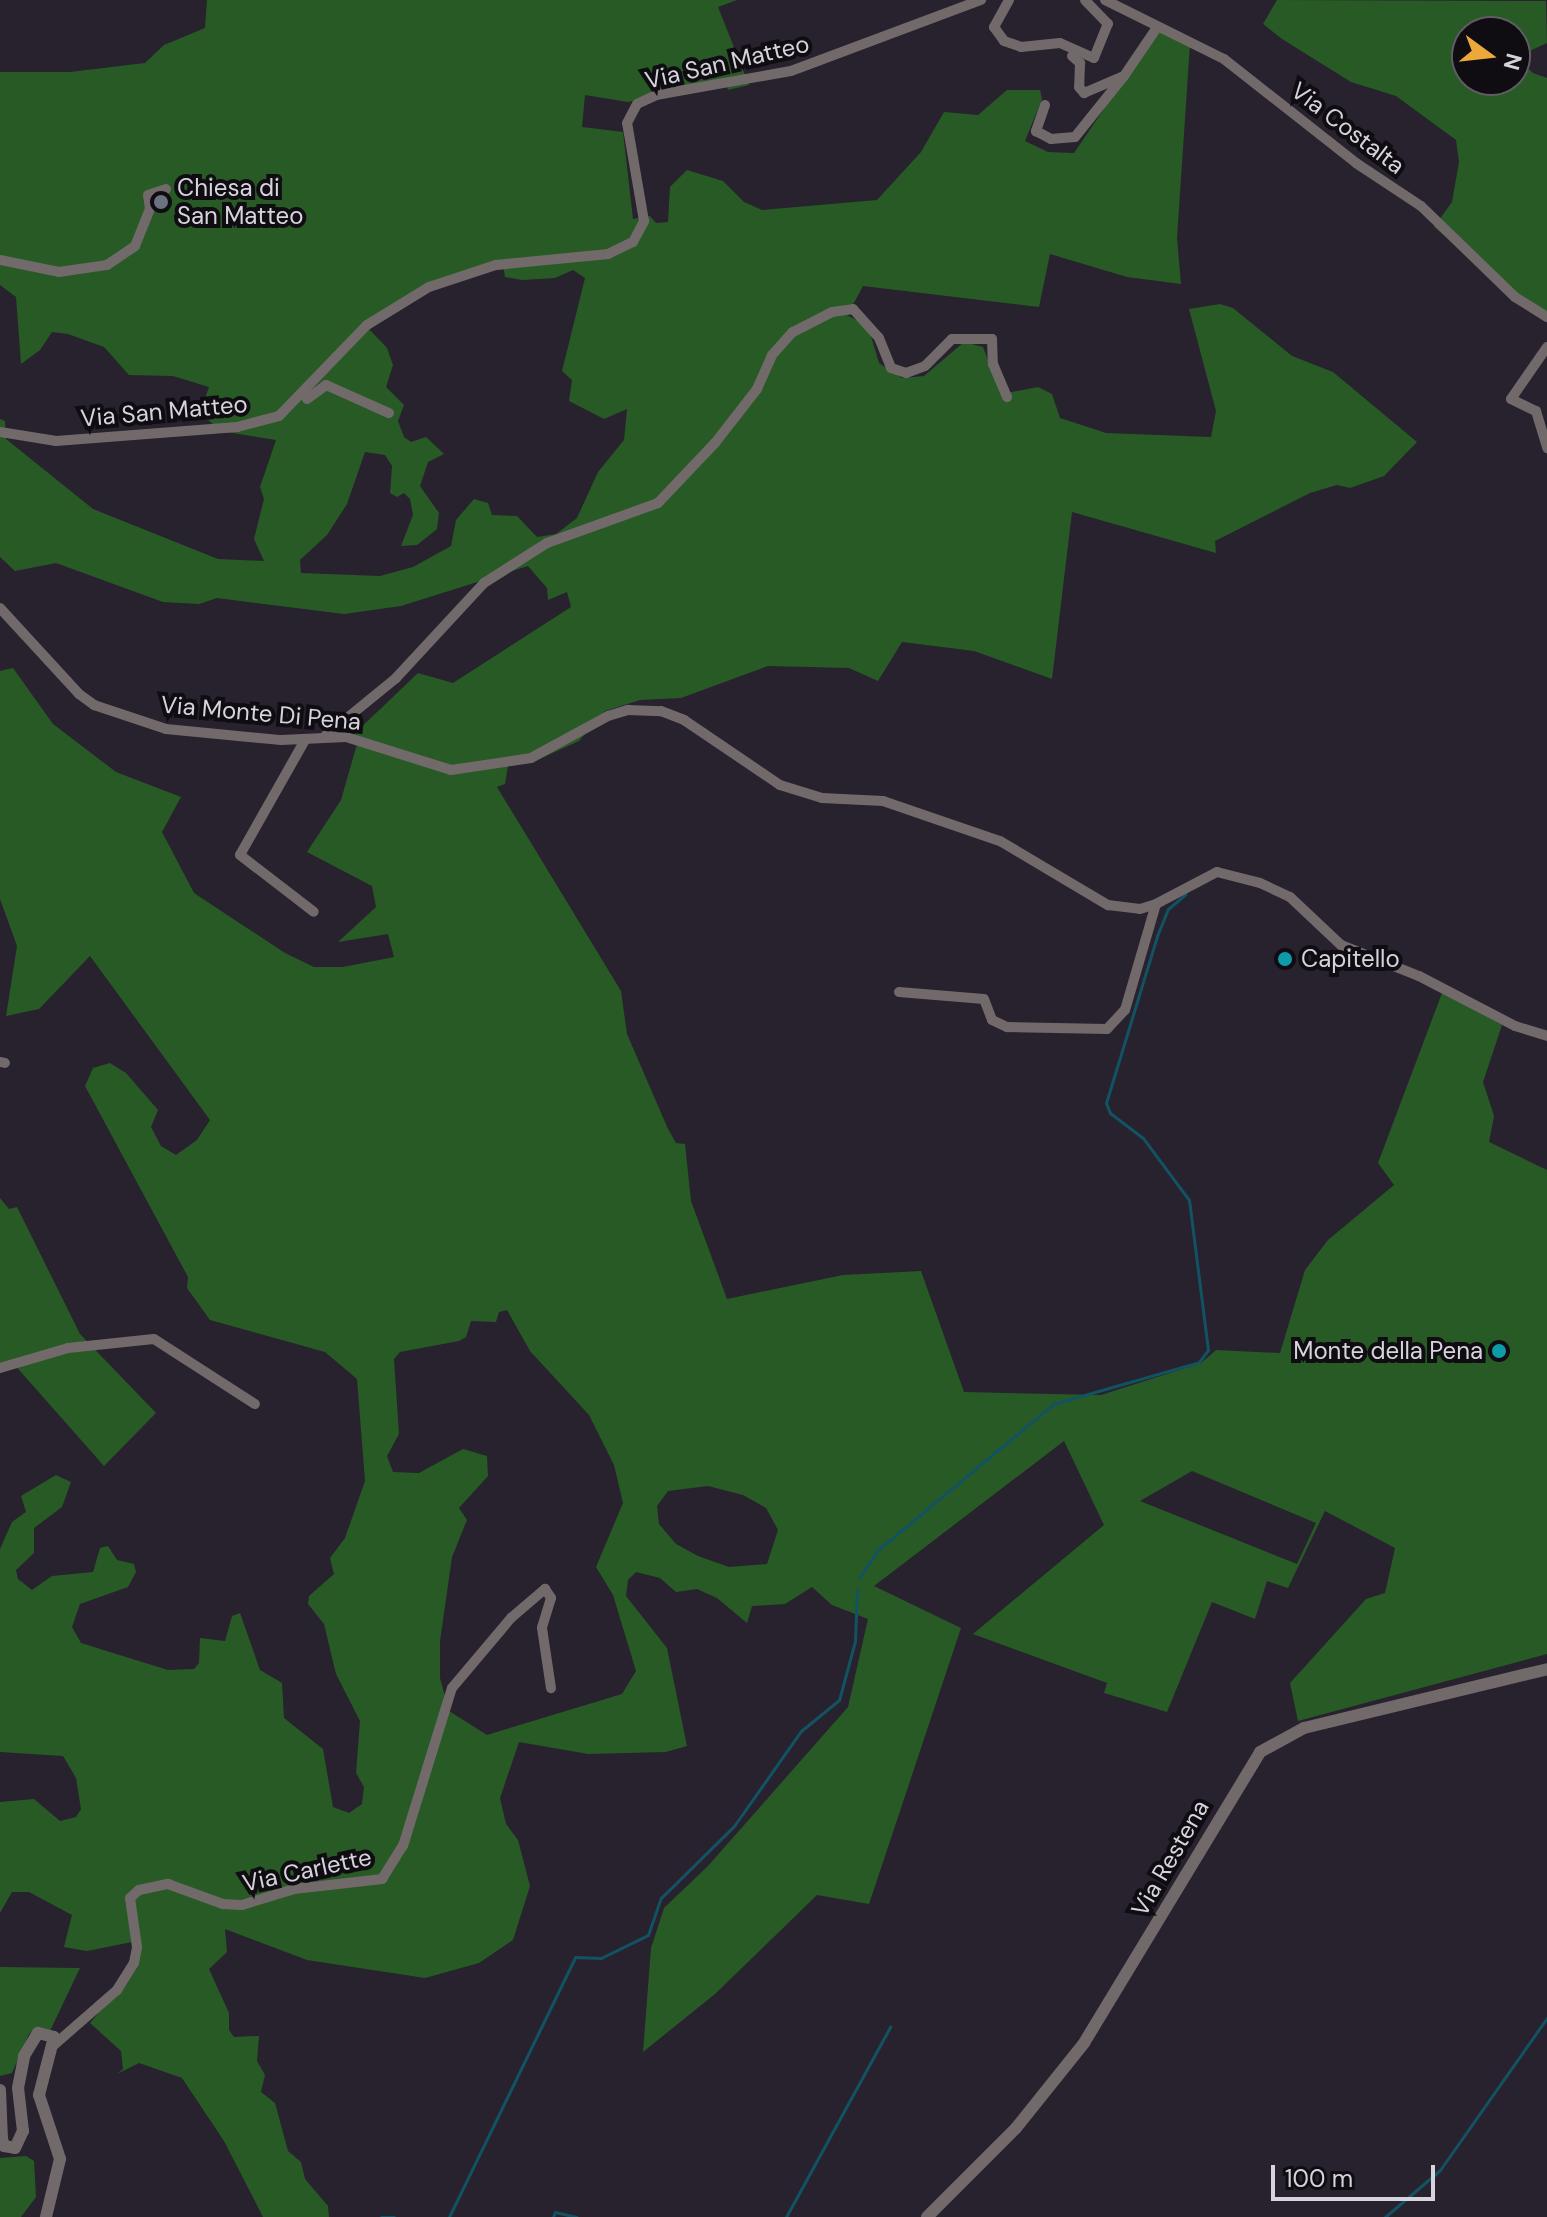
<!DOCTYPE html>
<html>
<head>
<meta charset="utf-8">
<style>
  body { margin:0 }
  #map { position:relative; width:1547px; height:2217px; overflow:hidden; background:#27222e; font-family:"DM Sans",sans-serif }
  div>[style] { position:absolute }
  .green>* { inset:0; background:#285a26 }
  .stream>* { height:3px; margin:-1.5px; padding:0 1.5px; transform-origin:1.5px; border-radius:1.5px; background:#125363 }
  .minor>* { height:10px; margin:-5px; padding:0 5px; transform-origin:5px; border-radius:5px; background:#72696b }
  .tertiary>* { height:12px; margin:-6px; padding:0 6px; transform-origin:6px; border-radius:6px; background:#72696b }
  .dots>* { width:22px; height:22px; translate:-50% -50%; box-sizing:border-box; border:4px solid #0f0c12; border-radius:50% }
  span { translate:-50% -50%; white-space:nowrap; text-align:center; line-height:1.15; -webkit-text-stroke:8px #0f0c12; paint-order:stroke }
  .street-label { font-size:24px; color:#d7d3dc }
  .poi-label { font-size:24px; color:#d7d3dc }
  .left { translate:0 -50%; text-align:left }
  .right { translate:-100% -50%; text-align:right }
  .north { position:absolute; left:1451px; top:16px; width:80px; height:80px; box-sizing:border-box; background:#0f0c12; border:2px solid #5f5c63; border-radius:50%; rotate:105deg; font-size:22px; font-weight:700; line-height:32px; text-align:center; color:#d7d3dc }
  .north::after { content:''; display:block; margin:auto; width:28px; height:36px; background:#eca93a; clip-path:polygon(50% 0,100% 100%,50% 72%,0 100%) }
  .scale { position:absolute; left:1271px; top:2165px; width:164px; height:36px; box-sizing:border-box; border:4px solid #d7d3dc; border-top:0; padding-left:10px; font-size:24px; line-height:28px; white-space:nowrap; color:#d7d3dc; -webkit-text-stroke:6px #0f0c12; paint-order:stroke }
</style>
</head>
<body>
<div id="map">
  <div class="green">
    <div style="clip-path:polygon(evenodd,207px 0,737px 0,718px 7px,749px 85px,728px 90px,725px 80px,628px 102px,585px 95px,582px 127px,623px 132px,633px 219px,650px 216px,656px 223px,668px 222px,670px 187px,687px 170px,723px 181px,744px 202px,762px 210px,877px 200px,921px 152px,944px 112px,978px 115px,1007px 90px,1040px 90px,1042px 99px,1025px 141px,1048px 152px,1074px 153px,1159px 28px,1190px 44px,1177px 238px,1181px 284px,1127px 277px,1050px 254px,1039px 307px,863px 286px,854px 303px,841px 312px,868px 326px,879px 363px,902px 378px,924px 376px,964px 342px,983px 347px,1001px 394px,1038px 387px,1052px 394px,1060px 418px,1106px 433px,1211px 437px,1216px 411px,1189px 309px,1220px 304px,1233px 308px,1292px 356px,1333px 372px,1417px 442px,1384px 476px,1350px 488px,1337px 485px,1310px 493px,1215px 541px,1216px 553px,1072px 512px,1052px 679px,974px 651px,902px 642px,878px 681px,849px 668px,768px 666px,681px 698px,640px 700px,605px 711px,579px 741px,533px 762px,508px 766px,505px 784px,497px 787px,621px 991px,627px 1034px,668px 1129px,676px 1143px,685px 1144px,691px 1201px,727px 1299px,843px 1275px,921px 1271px,964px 1392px,1101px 1395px,1201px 1363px,1216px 1350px,1280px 1353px,1305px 1270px,1328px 1240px,1394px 1185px,1378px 1163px,1442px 993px,1502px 1025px,1483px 1082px,1494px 1116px,1489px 1142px,1547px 1170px,1547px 1654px,1298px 1721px,1290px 1683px,1366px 1599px,1385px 1593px,1395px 1548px,1325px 1511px,1288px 1588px,1267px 1581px,1255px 1619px,1212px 1602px,1167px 1712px,1104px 1693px,1107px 1683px,973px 1634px,1104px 1525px,1064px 1441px,874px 1586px,961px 1628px,869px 1904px,817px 1895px,715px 1994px,643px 2052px,651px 1948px,664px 1908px,708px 1866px,848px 1707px,868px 1619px,832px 1605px,812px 1587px,785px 1604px,752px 1606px,747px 1623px,717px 1598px,697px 1589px,676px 1592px,660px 1578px,636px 1572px,628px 1580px,626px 1596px,667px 1648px,687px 1746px,666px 1752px,588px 1754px,519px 1742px,500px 1798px,506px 1824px,518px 1840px,530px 1886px,513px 1940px,479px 1963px,425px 1978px,307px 1960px,225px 1929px,227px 1952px,209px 1969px,229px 2013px,229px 2030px,234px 2037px,259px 2036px,257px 2061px,265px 2075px,261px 2092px,275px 2103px,288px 2151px,301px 2162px,305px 2179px,328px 2206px,329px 2217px,263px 2217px,224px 2141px,182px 2078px,139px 2063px,117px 2074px,123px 2069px,121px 2051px,90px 2023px,135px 1970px,132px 1942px,87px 1951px,64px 1947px,72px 1915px,29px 1892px,12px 1892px,0 1913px,0 1802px,34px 1799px,60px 1821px,76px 1817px,81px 1809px,76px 1778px,63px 1756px,0 1752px,0 1549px,12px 1522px,26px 1512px,21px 1496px,56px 1475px,71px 1482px,62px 1507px,34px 1528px,34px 1553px,16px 1570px,18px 1579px,32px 1590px,52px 1576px,93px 1572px,100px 1548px,108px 1546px,117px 1560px,134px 1564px,136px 1572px,128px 1587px,80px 1604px,72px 1627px,81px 1643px,168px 1670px,194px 1669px,199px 1663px,200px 1638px,225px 1641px,232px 1616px,240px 1613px,260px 1670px,282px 1683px,284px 1718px,323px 1749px,333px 1807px,349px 1813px,362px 1804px,364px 1787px,356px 1773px,360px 1721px,336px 1674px,324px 1624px,308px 1604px,309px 1596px,334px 1574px,330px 1558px,345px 1538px,365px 1481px,357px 1379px,325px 1352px,210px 1320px,187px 1288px,188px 1277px,85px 1086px,93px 1068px,110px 1063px,126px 1073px,158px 1110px,151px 1127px,161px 1146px,176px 1155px,197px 1140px,210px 1120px,90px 956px,39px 1009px,6px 1016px,17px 946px,0 899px,0 671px,13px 668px,53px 724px,116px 772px,181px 797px,162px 832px,194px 893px,285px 953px,314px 967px,343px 967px,394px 957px,388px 934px,338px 942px,376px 907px,372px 886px,307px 852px,341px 800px,357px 744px,353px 735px,418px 673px,453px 683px,571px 607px,567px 592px,548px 600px,547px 588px,528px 566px,401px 606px,344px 614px,217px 598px,199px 604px,163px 602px,56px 563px,15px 571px,0 557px,0 419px,5px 421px,6px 439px,93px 509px,218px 559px,264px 561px,254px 539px,264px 499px,260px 487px,276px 440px,220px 431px,200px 412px,209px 387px,173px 376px,129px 375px,104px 347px,68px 334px,52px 332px,40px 350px,21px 364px,16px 297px,0 285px,0 72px,70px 72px,145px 63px,164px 45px,205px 28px,207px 0,503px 265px,505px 277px,522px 280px,555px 278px,573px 270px,585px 278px,562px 371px,572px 380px,569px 401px,604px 419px,627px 409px,624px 440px,598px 472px,577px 518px,556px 534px,537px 537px,517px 516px,492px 515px,488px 503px,474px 499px,456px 520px,451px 546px,413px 567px,380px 576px,301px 573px,300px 560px,327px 535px,347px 504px,365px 452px,385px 455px,392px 466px,390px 493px,397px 497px,404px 493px,410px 499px,413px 515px,401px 546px,417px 545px,437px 529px,439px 513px,420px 486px,428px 462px,444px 454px,426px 437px,411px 442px,404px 437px,398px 421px,404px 405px,386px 387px,393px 365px,387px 348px,369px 329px,453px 277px,503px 265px,207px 0,507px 1310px,530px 1351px,589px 1415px,614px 1465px,623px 1503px,596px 1567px,613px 1595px,636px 1671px,622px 1694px,487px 1735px,449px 1711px,440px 1678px,440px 1641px,452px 1557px,467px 1520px,459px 1508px,488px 1476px,487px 1456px,463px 1449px,419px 1473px,393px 1472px,387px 1456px,399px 1434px,394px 1359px,400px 1352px,459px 1341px,466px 1337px,471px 1321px,496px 1322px,499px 1312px,507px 1310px,207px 0,1192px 1471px,1316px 1523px,1297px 1564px,1140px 1501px,1192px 1471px,207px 0,708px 1486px,743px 1495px,766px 1508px,778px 1530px,767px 1564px,729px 1567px,698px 1556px,676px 1544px,659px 1524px,657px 1506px,668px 1491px,708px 1486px)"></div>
    <div style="clip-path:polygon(evenodd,1277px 0,1546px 1px,1547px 43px,1516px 57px,1533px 73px,1547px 78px,1547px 320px,1434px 227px,1452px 202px,1459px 162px,1456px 140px,1396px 96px,1351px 82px,1282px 39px,1263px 24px,1277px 0,1467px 32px,1515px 32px,1515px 80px,1467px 80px,1467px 32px)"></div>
    <div style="clip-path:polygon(0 1198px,9px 1209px,17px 1207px,80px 1334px,156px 1413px,104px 1466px,13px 1363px,0 1368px)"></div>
    <div style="clip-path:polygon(0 1967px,80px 1968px,49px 2033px,37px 2028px,29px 2034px,12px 2073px,0 2076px)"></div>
    <div style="clip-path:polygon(26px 2156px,34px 2161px,36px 2197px,21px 2217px,0 2217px,0 2158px)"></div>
  </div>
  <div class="stream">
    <div style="left:859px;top:1578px;width:34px;rotate:-56deg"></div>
    <div style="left:878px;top:1550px;width:228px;rotate:-39.8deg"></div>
    <div style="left:1053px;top:1404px;width:152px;rotate:-16deg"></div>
    <div style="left:1199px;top:1362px;width:15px;rotate:-53deg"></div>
    <div style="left:1208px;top:1350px;width:151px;rotate:-97.2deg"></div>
    <div style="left:1189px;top:1200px;width:77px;rotate:-126.6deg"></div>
    <div style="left:1143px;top:1138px;width:41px;rotate:-142.9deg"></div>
    <div style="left:1110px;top:1113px;width:11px;rotate:-112deg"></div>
    <div style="left:1106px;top:1103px;width:175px;rotate:-73deg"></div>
    <div style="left:1157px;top:936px;width:29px;rotate:-68deg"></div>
    <div style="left:1168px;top:909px;width:23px;rotate:-40deg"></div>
    <div style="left:381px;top:2217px;width:13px"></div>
    <div style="left:449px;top:2217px;width:289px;rotate:-64.1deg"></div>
    <div style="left:575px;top:1957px;width:26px;rotate:2deg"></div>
    <div style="left:601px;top:1958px;width:52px;rotate:-26.1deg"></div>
    <div style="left:648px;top:1935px;width:39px;rotate:-71deg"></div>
    <div style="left:661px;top:1898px;width:103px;rotate:-44.6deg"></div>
    <div style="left:734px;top:1826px;width:116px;rotate:-54.8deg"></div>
    <div style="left:801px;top:1731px;width:49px;rotate:-39.2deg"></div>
    <div style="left:839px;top:1700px;width:61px;rotate:-74.8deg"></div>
    <div style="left:855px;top:1641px;width:51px;rotate:-87.8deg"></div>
    <div style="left:553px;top:2217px;width:5px;rotate:-68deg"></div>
    <div style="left:555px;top:2212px;width:22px;rotate:13deg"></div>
    <div style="left:786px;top:2217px;width:217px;rotate:-61.3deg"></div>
    <div style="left:1385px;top:2217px;width:72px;rotate:-40.5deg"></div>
    <div style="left:1440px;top:2170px;width:186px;rotate:-54.9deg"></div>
  </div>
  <div class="minor">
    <div style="left:1009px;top:0;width:31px;rotate:119deg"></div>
    <div style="left:994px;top:27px;width:17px;rotate:54deg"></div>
    <div style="left:1004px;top:41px;width:18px;rotate:19deg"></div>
    <div style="left:1021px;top:47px;width:39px;rotate:-6deg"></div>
    <div style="left:1060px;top:43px;width:37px;rotate:24deg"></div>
    <div style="left:1094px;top:58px;width:37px;rotate:-68deg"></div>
    <div style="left:1108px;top:24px;width:33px;rotate:-134deg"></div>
    <div style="left:1105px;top:0;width:133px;rotate:26.4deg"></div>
    <div style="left:1224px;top:59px;width:168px;rotate:38.2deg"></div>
    <div style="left:1356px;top:163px;width:78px;rotate:33.5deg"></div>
    <div style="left:1421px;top:206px;width:131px;rotate:44.1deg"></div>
    <div style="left:1515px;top:297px;width:38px;rotate:32deg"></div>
    <div style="left:1072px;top:56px;width:11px;rotate:41deg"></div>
    <div style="left:1080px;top:63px;width:24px;rotate:92deg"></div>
    <div style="left:1079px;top:87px;width:8px;rotate:50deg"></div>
    <div style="left:1084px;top:93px;width:43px;rotate:-23deg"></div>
    <div style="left:1124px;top:76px;width:57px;rotate:-55.8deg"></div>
    <div style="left:1045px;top:105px;width:28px;rotate:109deg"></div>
    <div style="left:1036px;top:131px;width:17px;rotate:28deg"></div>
    <div style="left:1051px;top:139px;width:24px;rotate:-5deg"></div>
    <div style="left:1075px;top:137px;width:78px;rotate:-51.2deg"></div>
    <div style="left:0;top:260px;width:60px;rotate:11.5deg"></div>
    <div style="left:59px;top:272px;width:49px;rotate:-8.3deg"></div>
    <div style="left:107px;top:265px;width:34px;rotate:-34deg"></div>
    <div style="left:135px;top:246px;width:40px;rotate:-68deg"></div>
    <div style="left:150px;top:209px;width:14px;rotate:-98deg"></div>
    <div style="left:148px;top:195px;width:19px;rotate:-18deg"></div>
    <div style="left:1547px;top:347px;width:63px;rotate:124.7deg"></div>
    <div style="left:1511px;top:399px;width:28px;rotate:26deg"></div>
    <div style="left:1536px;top:411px;width:39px;rotate:73deg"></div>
    <div style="left:307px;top:399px;width:24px;rotate:-36deg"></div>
    <div style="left:326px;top:385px;width:69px;rotate:24deg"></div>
    <div style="left:0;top:432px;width:57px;rotate:9.1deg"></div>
    <div style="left:56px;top:441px;width:182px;rotate:-4.4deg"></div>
    <div style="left:237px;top:427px;width:43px;rotate:-14.7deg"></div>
    <div style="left:279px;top:416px;width:127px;rotate:-46deg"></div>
    <div style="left:367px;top:325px;width:73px;rotate:-31.5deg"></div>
    <div style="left:429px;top:287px;width:71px;rotate:-18.2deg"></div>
    <div style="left:496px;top:265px;width:113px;rotate:-5.6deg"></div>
    <div style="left:608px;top:254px;width:28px;rotate:-26deg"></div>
    <div style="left:633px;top:242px;width:24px;rotate:-62deg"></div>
    <div style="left:644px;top:221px;width:99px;rotate:-99.8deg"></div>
    <div style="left:627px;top:123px;width:21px;rotate:-62deg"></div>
    <div style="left:637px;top:104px;width:21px;rotate:-25deg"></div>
    <div style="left:656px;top:95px;width:137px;rotate:-10.1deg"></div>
    <div style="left:791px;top:71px;width:203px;rotate:-20.5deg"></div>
    <div style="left:0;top:608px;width:117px;rotate:47.4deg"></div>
    <div style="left:79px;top:694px;width:19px;rotate:36deg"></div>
    <div style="left:94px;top:705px;width:76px;rotate:18.4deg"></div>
    <div style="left:166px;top:729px;width:116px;rotate:5.5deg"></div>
    <div style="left:281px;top:740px;width:65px;rotate:-2.6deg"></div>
    <div style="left:346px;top:737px;width:110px;rotate:17.4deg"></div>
    <div style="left:451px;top:770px;width:81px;rotate:-8.5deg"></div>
    <div style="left:531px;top:758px;width:88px;rotate:-28.6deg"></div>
    <div style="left:608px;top:716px;width:21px;rotate:-17deg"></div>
    <div style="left:628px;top:710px;width:33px;rotate:2deg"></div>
    <div style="left:661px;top:711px;width:25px;rotate:21deg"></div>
    <div style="left:684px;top:720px;width:116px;rotate:34.1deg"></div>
    <div style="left:780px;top:785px;width:44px;rotate:17.2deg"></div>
    <div style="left:822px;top:798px;width:61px;rotate:2.8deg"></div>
    <div style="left:883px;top:801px;width:124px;rotate:18.9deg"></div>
    <div style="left:1000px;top:841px;width:126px;rotate:30.7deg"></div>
    <div style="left:1108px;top:905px;width:32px;rotate:7deg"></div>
    <div style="left:1140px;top:909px;width:17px;rotate:-17deg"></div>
    <div style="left:1156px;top:904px;width:69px;rotate:-27.7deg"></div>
    <div style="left:1217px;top:872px;width:44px;rotate:14.3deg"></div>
    <div style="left:1260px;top:883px;width:33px;rotate:25deg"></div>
    <div style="left:1290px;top:897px;width:70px;rotate:43.3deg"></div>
    <div style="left:1341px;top:945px;width:84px;rotate:21.7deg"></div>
    <div style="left:1419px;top:976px;width:108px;rotate:27.5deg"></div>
    <div style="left:1515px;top:1026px;width:34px;rotate:17deg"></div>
    <div style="left:325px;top:736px;width:92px;rotate:-39.2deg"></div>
    <div style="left:396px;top:678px;width:129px;rotate:-47.2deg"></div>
    <div style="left:484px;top:583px;width:75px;rotate:-32.4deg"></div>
    <div style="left:547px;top:543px;width:118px;rotate:-19.8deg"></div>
    <div style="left:658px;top:503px;width:83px;rotate:-46.5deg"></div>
    <div style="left:715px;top:443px;width:68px;rotate:-52.1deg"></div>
    <div style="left:757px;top:389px;width:37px;rotate:-66deg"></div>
    <div style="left:772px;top:355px;width:31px;rotate:-48deg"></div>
    <div style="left:793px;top:332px;width:44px;rotate:-27.1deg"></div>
    <div style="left:832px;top:312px;width:21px;rotate:-8deg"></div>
    <div style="left:853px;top:309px;width:39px;rotate:48deg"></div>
    <div style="left:879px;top:338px;width:32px;rotate:68deg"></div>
    <div style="left:891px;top:368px;width:16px;rotate:18deg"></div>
    <div style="left:906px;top:373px;width:20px;rotate:-20deg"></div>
    <div style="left:925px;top:366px;width:38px;rotate:-45deg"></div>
    <div style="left:952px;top:339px;width:40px"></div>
    <div style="left:992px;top:339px;width:25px;rotate:88deg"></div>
    <div style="left:993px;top:364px;width:36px;rotate:67deg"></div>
    <div style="left:305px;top:740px;width:132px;rotate:119.5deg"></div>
    <div style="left:240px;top:855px;width:93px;rotate:37.6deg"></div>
    <div style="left:899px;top:992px;width:85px;rotate:4.7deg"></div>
    <div style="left:984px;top:999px;width:22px;rotate:69deg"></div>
    <div style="left:992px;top:1020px;width:17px;rotate:25deg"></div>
    <div style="left:1007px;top:1027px;width:100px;rotate:1.1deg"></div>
    <div style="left:1107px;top:1029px;width:26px;rotate:-47deg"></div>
    <div style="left:1125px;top:1010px;width:110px;rotate:-73.7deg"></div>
    <div style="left:0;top:1062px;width:5px;rotate:11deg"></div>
    <div style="left:0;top:1368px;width:71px;rotate:-16.4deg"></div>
    <div style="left:68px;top:1348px;width:86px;rotate:-6deg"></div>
    <div style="left:154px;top:1339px;width:120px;rotate:32.8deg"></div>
    <div style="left:54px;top:2045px;width:84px;rotate:-41.1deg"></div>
    <div style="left:117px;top:1990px;width:32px;rotate:-58deg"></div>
    <div style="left:134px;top:1963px;width:16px;rotate:-79deg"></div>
    <div style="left:137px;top:1947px;width:49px;rotate:-98.1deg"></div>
    <div style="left:130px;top:1898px;width:12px;rotate:-42deg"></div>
    <div style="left:139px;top:1890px;width:30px;rotate:-12deg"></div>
    <div style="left:168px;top:1884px;width:59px;rotate:20deg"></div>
    <div style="left:223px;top:1904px;width:19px;rotate:3deg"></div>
    <div style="left:242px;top:1905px;width:54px;rotate:-17.1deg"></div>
    <div style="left:294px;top:1889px;width:89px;rotate:-6.5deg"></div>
    <div style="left:382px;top:1879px;width:39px;rotate:-58deg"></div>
    <div style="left:403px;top:1846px;width:165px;rotate:-72.8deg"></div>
    <div style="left:452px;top:1688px;width:92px;rotate:-49.9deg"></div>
    <div style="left:511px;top:1618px;width:45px;rotate:-40.5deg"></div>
    <div style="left:545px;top:1589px;width:11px;rotate:56deg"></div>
    <div style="left:551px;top:1598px;width:31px;rotate:107deg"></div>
    <div style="left:542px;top:1628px;width:61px;rotate:81.5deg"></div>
  </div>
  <div class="tertiary">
    <div style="left:0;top:2090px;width:49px;rotate:87.7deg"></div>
    <div style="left:2px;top:2139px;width:7px;rotate:74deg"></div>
    <div style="left:4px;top:2146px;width:11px;rotate:10deg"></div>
    <div style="left:15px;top:2148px;width:19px;rotate:-65deg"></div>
    <div style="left:23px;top:2131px;width:43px;rotate:-96.6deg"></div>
    <div style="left:18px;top:2088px;width:33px;rotate:-79deg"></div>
    <div style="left:24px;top:2056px;width:27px;rotate:-59deg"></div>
    <div style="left:38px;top:2033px;width:16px;rotate:14deg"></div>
    <div style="left:54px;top:2037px;width:60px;rotate:104.5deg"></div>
    <div style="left:39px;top:2095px;width:67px;rotate:71.8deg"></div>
    <div style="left:60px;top:2159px;width:60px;rotate:103.6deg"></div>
    <div style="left:927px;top:2217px;width:126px;rotate:-45deg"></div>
    <div style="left:1016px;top:2128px;width:109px;rotate:-51.3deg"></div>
    <div style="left:1084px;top:2043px;width:340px;rotate:-58.8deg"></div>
    <div style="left:1260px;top:1752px;width:50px;rotate:-28.6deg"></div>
    <div style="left:1304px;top:1728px;width:250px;rotate:-13.6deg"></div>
  </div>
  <div class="dots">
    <div style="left:161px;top:202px;background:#6b7280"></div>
    <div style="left:1285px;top:959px;background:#0f9aa8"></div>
    <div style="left:1499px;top:1351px;background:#0f9aa8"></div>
  </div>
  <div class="street-label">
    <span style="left:727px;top:62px;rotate:-13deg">Via San Matteo</span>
    <span style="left:1348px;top:128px;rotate:37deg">Via Costalta</span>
    <span style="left:164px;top:411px;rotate:-5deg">Via San Matteo</span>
    <span style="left:261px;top:713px;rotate:5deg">Via Monte Di Pena</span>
    <span style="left:1170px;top:1858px;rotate:-60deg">Via Restena</span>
    <span style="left:307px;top:1870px;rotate:-12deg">Via Carlette</span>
  </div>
  <div class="poi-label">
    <span class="left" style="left:177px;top:202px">Chiesa di<br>San Matteo</span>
    <span class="left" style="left:1301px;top:959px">Capitello</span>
    <span class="right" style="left:1483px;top:1351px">Monte della Pena</span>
  </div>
  <div class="north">N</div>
  <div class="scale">100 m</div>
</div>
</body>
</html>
